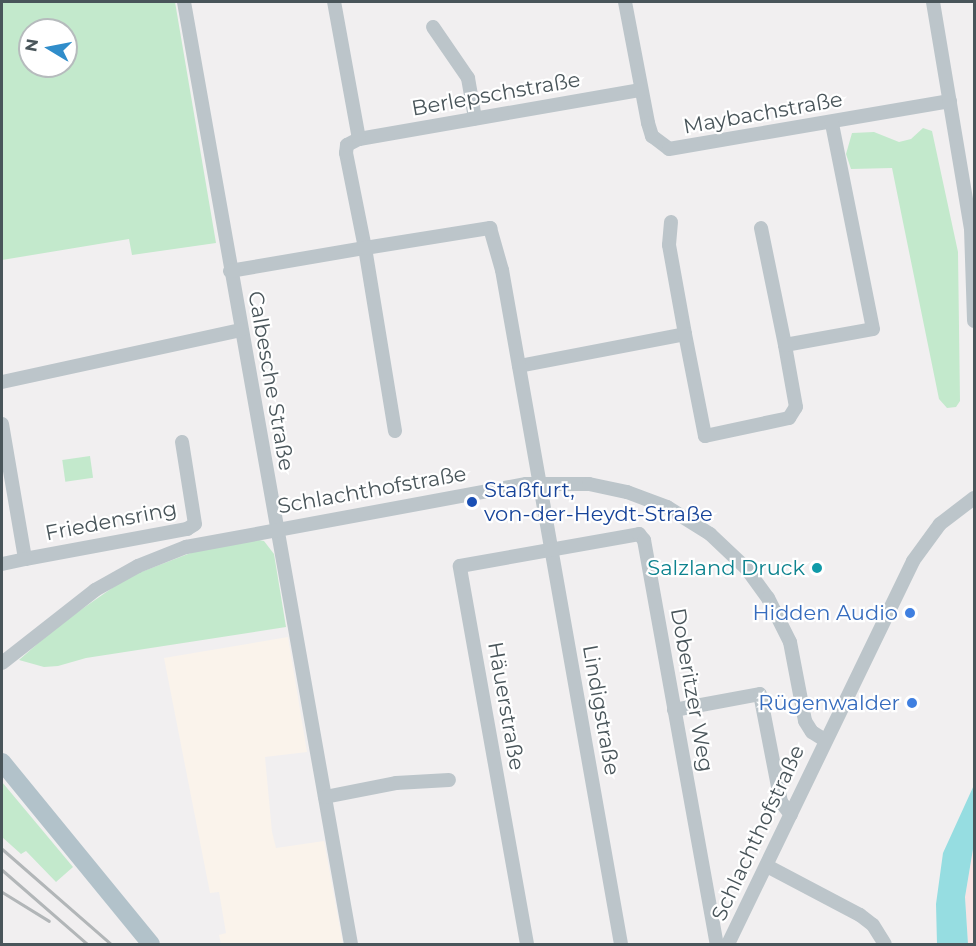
<!DOCTYPE html>
<html>
<head>
<meta charset="utf-8">
<style>
  body { margin:0 }
  #map { position:relative; width:976px; height:946px; overflow:hidden; background:#f1eff0; font-family:Montserrat,sans-serif }
  div>[style] { position:absolute }
  .commercial>* { inset:0; background:#faf3eb }
  .medical>* { inset:0; background:#f8e3e4 }
  .green>* { inset:0; background:#c3e9cc; transform-origin:0 0 }
  .water>* { inset:0; background:#96dde1 }
  .minor>* { height:14px; margin:-7px; padding:0 7px; transform-origin:7px; border-radius:7px; background:#bcc5ca }
  .major>* { height:18px; margin:-9px; padding:0 9px; transform-origin:9px; border-radius:9px; background:#b2c2ca }
  .rail>* { height:3px; margin:-1.5px; padding:0 1.5px; transform-origin:1.5px; border-radius:1.5px; background:#b2b6b8 }
  .dots>* { width:16px; height:16px; translate:-50% -50%; box-sizing:border-box; border:3px solid #fff; border-radius:50% }
  span { translate:-50% -50%; white-space:nowrap; text-align:center; line-height:1.15; -webkit-text-stroke:4.5px #fff; paint-order:stroke }
  .street-label { font-size:21px; color:#49555a }
  .transit-label { font-size:21px; color:#164399 }
  .left { translate:0 -50%; text-align:left }
  .culture-label { font-size:21px; color:#0d838f }
  .right { translate:-100% -50%; text-align:right }
  .shop-label { font-size:21px; color:#366cbe }
  .frame { position:absolute; inset:0; border:3px solid #49555a; pointer-events:none }
  .north { position:absolute; left:18px; top:18px; width:60px; height:60px; box-sizing:border-box; background:#fff; border:2px solid #b6bbbd; border-radius:50%; rotate:280deg; font-size:16px; font-weight:700; line-height:24px; text-align:center; color:#49555a }
  .north::after { content:''; display:block; margin:auto; width:21px; height:27px; background:#308dca; clip-path:polygon(50% 0,100% 100%,50% 72%,0 100%) }
</style>
</head>
<body>
<div id="map">
  <div class="commercial">
    <div style="clip-path:polygon(288px 637px,307px 752px,265px 757px,272px 832px,276px 848px,324px 841px,343px 944px,221px 944px,219px 935px,226px 933px,219px 892px,210px 893px,164px 658px)"></div>
  </div>
  <div class="medical">
    <div style="clip-path:polygon(974px 843px,974px 944px,968px 944px,965px 897px)"></div>
  </div>
  <div class="green">
    <div style="clip-path:polygon(evenodd,2px 2px,175px 2px,216px 243px,132px 255px,129px 239px,2px 260px,2px 2px,30px 30px,66px 30px,66px 66px,30px 66px,30px 30px)"></div>
    <div style="clip-path:polygon(923px 128px,932px 131px,958px 252px,960px 401px,956px 407px,947px 408px,939px 399px,892px 168px,851px 169px,846px 154px,852px 133px,874px 132px,899px 142px,911px 139px)"></div>
    <div style="left:90px;top:456px;width:22px;height:28px;rotate:82deg"></div>
    <div style="clip-path:polygon(259px 540px,264px 541px,274px 554px,286px 627px,86px 658px,58px 666px,44px 667px,19px 660px,59px 625px,128px 577px,201px 549px)"></div>
    <div style="clip-path:polygon(2px 782px,73px 867px,56px 882px,26px 851px,21px 854px,2px 837px)"></div>
  </div>
  <div class="water">
    <div style="clip-path:polygon(974px 785px,974px 843px,965px 897px,968px 944px,937px 944px,936px 904px,943px 853px)"></div>
  </div>
  <div class="minor">
    <div style="left:184px;top:2px;width:957px;rotate:79.95deg"></div>
    <div style="left:625px;top:2px;width:123px;rotate:79.2deg"></div>
    <div style="left:648px;top:123px;width:14px;rotate:73deg"></div>
    <div style="left:652px;top:136px;width:21px;rotate:37deg"></div>
    <div style="left:669px;top:149px;width:285px;rotate:-9.7deg"></div>
    <div style="left:933px;top:2px;width:230px;rotate:80.5deg"></div>
    <div style="left:971px;top:229px;width:92px;rotate:88.1deg"></div>
    <div style="left:433px;top:27px;width:62px;rotate:55.5deg"></div>
    <div style="left:468px;top:78px;width:41px;rotate:80.1deg"></div>
    <div style="left:359px;top:139px;width:286px;rotate:-9.9deg"></div>
    <div style="left:671px;top:222px;width:23px;rotate:95deg"></div>
    <div style="left:669px;top:245px;width:90px;rotate:79.8deg"></div>
    <div style="left:761px;top:228px;width:119px;rotate:78.4deg"></div>
    <div style="left:230px;top:271px;width:137px;rotate:-9.7deg"></div>
    <div style="left:365px;top:248px;width:97px;rotate:-101.3deg"></div>
    <div style="left:346px;top:153px;width:8px;rotate:-83deg"></div>
    <div style="left:347px;top:145px;width:13px;rotate:-27deg"></div>
    <div style="left:359px;top:139px;width:139px;rotate:-100.3deg"></div>
    <div style="left:519px;top:366px;width:169px;rotate:-10.9deg"></div>
    <div style="left:685px;top:334px;width:104px;rotate:78.9deg"></div>
    <div style="left:705px;top:436px;width:86px;rotate:-12.1deg"></div>
    <div style="left:789px;top:418px;width:13px;rotate:-58deg"></div>
    <div style="left:796px;top:407px;width:63px;rotate:-100.1deg"></div>
    <div style="left:785px;top:345px;width:89px;rotate:-10.3deg"></div>
    <div style="left:873px;top:329px;width:210px;rotate:-101.3deg"></div>
    <div style="left:2px;top:382px;width:245px;rotate:-12.3deg"></div>
    <div style="left:2px;top:424px;width:137px;rotate:80.3deg"></div>
    <div style="left:25px;top:559px;width:165px;rotate:-10.5deg"></div>
    <div style="left:187px;top:529px;width:9px;rotate:-32deg"></div>
    <div style="left:195px;top:524px;width:83px;rotate:-99deg"></div>
    <div style="left:395px;top:431px;width:185px;rotate:-99.3deg"></div>
    <div style="left:365px;top:248px;width:127px;rotate:-9.1deg"></div>
    <div style="left:490px;top:228px;width:44px;rotate:74.1deg"></div>
    <div style="left:502px;top:270px;width:684px;rotate:79.99deg"></div>
    <div style="left:2px;top:564px;width:24px;rotate:-12deg"></div>
    <div style="left:2px;top:663px;width:118px;rotate:-38.1deg"></div>
    <div style="left:95px;top:590px;width:49px;rotate:-29.2deg"></div>
    <div style="left:138px;top:566px;width:52px;rotate:-21.6deg"></div>
    <div style="left:186px;top:547px;width:346px;rotate:-10.5deg"></div>
    <div style="left:526px;top:484px;width:63px"></div>
    <div style="left:589px;top:484px;width:39px;rotate:12deg"></div>
    <div style="left:627px;top:492px;width:43px;rotate:20.6deg"></div>
    <div style="left:667px;top:507px;width:51px;rotate:32.1deg"></div>
    <div style="left:710px;top:534px;width:50px;rotate:43.4deg"></div>
    <div style="left:746px;top:568px;width:37px;rotate:54deg"></div>
    <div style="left:768px;top:598px;width:49px;rotate:63.4deg"></div>
    <div style="left:790px;top:642px;width:80px;rotate:79.2deg"></div>
    <div style="left:805px;top:721px;width:13px;rotate:58deg"></div>
    <div style="left:812px;top:732px;width:15px;rotate:32deg"></div>
    <div style="left:674px;top:710px;width:87px;rotate:-10.5deg"></div>
    <div style="left:760px;top:694px;width:110px;rotate:79deg"></div>
    <div style="left:781px;top:802px;width:16px;rotate:52deg"></div>
    <div style="left:325px;top:797px;width:72px;rotate:-11.2deg"></div>
    <div style="left:396px;top:783px;width:53px;rotate:-3.2deg"></div>
    <div style="left:767px;top:866px;width:105px;rotate:27.8deg"></div>
    <div style="left:860px;top:915px;width:16px;rotate:38deg"></div>
    <div style="left:873px;top:925px;width:22px;rotate:58deg"></div>
    <div style="left:527px;top:944px;width:384px;rotate:-100.1deg"></div>
    <div style="left:460px;top:566px;width:182px;rotate:-10.1deg"></div>
    <div style="left:639px;top:534px;width:8px;rotate:50deg"></div>
    <div style="left:644px;top:540px;width:411px;rotate:79.8deg"></div>
    <div style="left:728px;top:944px;width:425px;rotate:-64.2deg"></div>
    <div style="left:913px;top:561px;width:46px;rotate:-53.9deg"></div>
    <div style="left:940px;top:524px;width:43px;rotate:-37.4deg"></div>
  </div>
  <div class="major">
    <div style="left:2px;top:762px;width:235px;rotate:50.7deg"></div>
  </div>
  <div class="rail">
    <div style="left:2px;top:849px;width:145px;rotate:41.1deg"></div>
    <div style="left:2px;top:870px;width:113px;rotate:41deg"></div>
    <div style="left:2px;top:892px;width:55px;rotate:31.7deg"></div>
  </div>
  <div class="dots">
    <div style="left:472px;top:502px;background:#1a4fb4"></div>
    <div style="left:817px;top:568px;background:#0f9aa8"></div>
    <div style="left:910px;top:613px;background:#3f7fe0"></div>
    <div style="left:912px;top:703px;background:#3f7fe0"></div>
  </div>
  <div class="street-label">
    <span style="left:496px;top:94px;rotate:-10deg">Berlepschstraße</span>
    <span style="left:763px;top:113px;rotate:-10deg">Maybachstraße</span>
    <span style="left:271px;top:381px;rotate:80deg">Calbesche Straße</span>
    <span style="left:372px;top:490px;rotate:-10deg">Schlachthofstraße</span>
    <span style="left:111px;top:521px;rotate:-11deg">Friedensring</span>
    <span style="left:692px;top:690px;rotate:80deg">Doberitzer Weg</span>
    <span style="left:506px;top:706px;rotate:80deg">Häuerstraße</span>
    <span style="left:601px;top:710px;rotate:80deg">Lindigstraße</span>
    <span style="left:758px;top:833px;rotate:-65deg">Schlachthofstraße</span>
  </div>
  <div class="transit-label">
    <span class="left" style="left:484px;top:502px">Staßfurt,<br>von-der-Heydt-Straße</span>
  </div>
  <div class="culture-label">
    <span class="right" style="left:805px;top:568px">Salzland Druck</span>
  </div>
  <div class="shop-label">
    <span class="right" style="left:898px;top:613px">Hidden Audio</span>
    <span class="right" style="left:900px;top:703px">Rügenwalder</span>
  </div>
  <div class="frame"></div>
  <div class="north">N</div>
</div>
</body>
</html>
